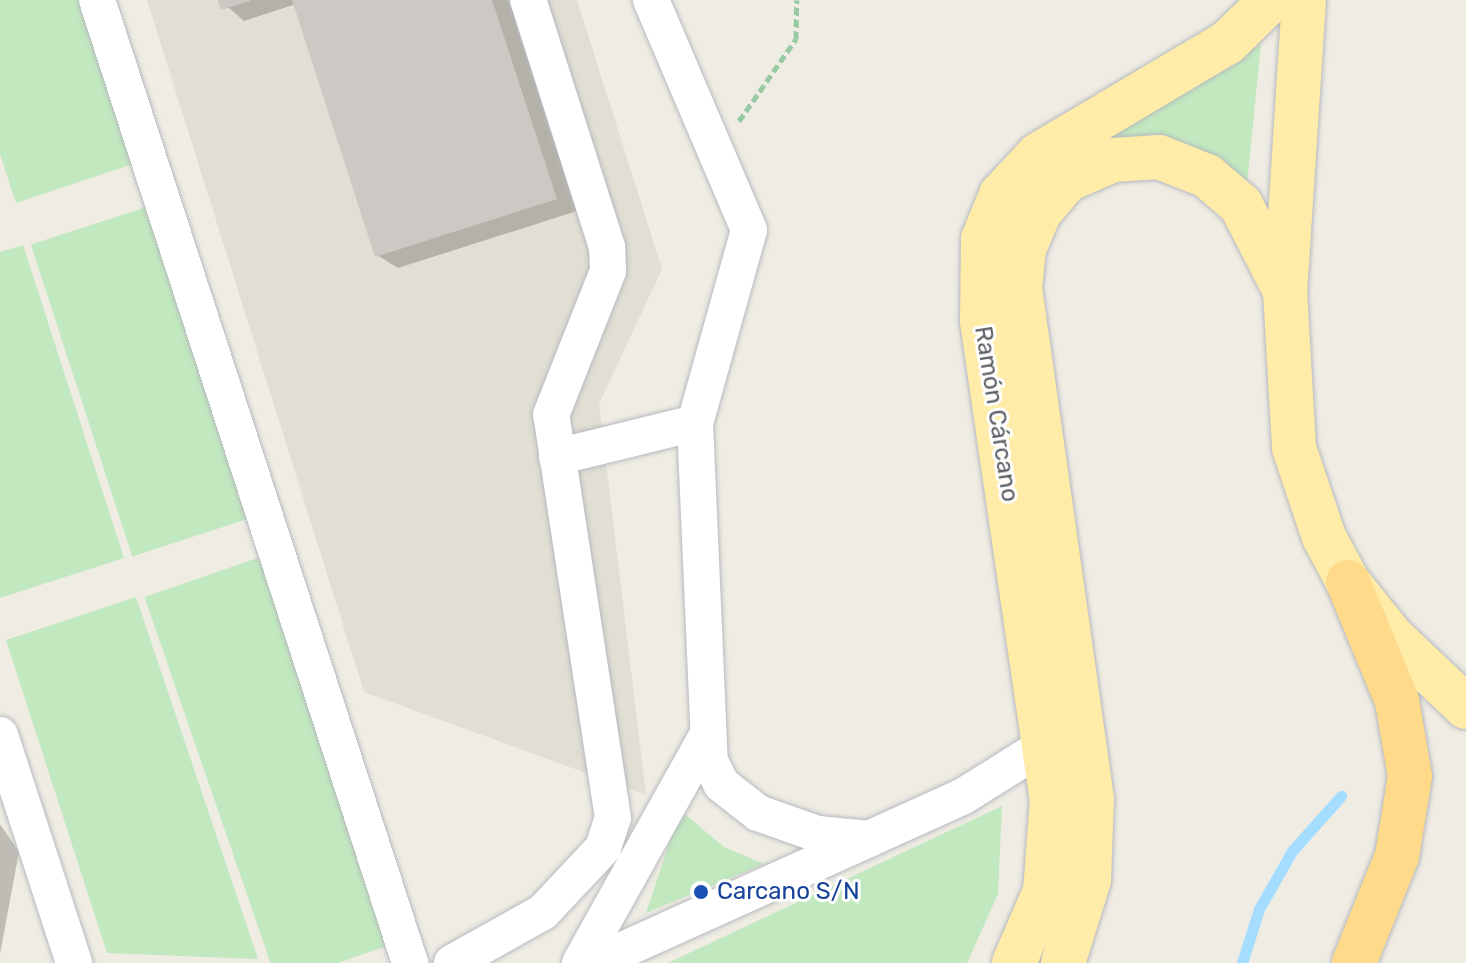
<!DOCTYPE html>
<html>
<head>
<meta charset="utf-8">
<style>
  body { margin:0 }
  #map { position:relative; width:1466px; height:963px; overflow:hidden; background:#efece4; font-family:Rubik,sans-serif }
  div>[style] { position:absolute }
  .education>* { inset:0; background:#e1ded4 }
  .green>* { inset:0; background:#c1e8bf; transform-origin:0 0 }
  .shadow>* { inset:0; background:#0003 }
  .stream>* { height:11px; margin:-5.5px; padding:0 5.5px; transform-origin:5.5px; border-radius:5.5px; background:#a4ddff }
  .building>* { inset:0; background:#ccc8c3 }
  .path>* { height:5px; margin-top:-2.5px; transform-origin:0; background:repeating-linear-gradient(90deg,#97caa2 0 8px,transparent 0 12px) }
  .roads { filter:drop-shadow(0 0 2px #b6babe) drop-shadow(0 0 2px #b6babe) }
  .minor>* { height:36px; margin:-18px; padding:0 18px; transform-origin:18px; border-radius:18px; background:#fff }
  .major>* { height:44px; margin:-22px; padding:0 22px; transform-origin:22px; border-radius:22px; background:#ffeca9 }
  .highway>* { height:44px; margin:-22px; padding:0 22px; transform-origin:22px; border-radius:22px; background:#ffda8b }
  .dots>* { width:22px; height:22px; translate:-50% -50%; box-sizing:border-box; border:4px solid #fff; border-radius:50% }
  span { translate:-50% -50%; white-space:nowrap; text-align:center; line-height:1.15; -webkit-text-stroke:6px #fff; paint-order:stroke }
  .street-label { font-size:24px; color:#5c6065 }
  .transit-label { font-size:24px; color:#164399 }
  .left { translate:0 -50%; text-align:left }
</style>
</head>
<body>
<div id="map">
  <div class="education">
    <div style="clip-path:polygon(147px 0,577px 0,662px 269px,599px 404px,646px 795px,364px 692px)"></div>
  </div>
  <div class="green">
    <div style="clip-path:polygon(0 0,95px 0,148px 159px,16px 203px,0 154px)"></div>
    <div style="clip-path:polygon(1261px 44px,1247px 184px,1063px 161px)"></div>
    <div style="left:165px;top:201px;width:328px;height:141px;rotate:72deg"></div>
    <div style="clip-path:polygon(23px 245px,124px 558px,0 598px,0 252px)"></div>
    <div style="left:275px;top:552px;width:409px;height:138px;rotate:71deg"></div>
    <div style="clip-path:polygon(136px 597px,258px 959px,107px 953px,6px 640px)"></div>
    <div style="clip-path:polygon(1002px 806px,998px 894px,967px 963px,668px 963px)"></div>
    <div style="clip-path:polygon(680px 810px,724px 847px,764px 864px,646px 913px)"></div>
  </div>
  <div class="shadow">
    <div style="clip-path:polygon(220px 0,509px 0,577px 211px,398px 268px,377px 255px,296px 4px,244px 21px)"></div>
    <div style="clip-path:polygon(0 824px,19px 852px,0 954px)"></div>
  </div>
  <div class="stream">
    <div style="left:1242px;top:963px;width:57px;rotate:-72.5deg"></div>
    <div style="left:1259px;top:909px;width:67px;rotate:-60.4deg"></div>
    <div style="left:1292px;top:851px;width:74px;rotate:-48.3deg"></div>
  </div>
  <div class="building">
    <div style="clip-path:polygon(218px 0,250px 0,250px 1px,221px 10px)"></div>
    <div style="clip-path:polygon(292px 0,492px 0,557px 199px,375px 257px)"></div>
  </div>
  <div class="path">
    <div style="left:739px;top:121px;width:100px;rotate:-55.2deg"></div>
    <div style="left:796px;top:39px;width:39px;rotate:-89deg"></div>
  </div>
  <div class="roads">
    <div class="minor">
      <div style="left:97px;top:0;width:1013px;rotate:71.99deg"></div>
      <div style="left:651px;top:0;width:250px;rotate:66.9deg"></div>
      <div style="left:749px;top:230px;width:200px;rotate:105.6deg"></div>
      <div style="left:695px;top:423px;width:338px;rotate:87.5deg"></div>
      <div style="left:710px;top:761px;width:25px;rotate:64deg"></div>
      <div style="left:721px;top:784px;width:47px;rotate:38.1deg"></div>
      <div style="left:758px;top:813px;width:64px;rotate:19.3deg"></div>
      <div style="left:818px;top:834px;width:51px;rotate:5.6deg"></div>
      <div style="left:557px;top:457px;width:142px;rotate:-13.8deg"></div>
      <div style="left:0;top:735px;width:240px;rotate:72deg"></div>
      <div style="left:452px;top:963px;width:104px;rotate:-29.3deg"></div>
      <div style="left:543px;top:912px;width:88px;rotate:-46.8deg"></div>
      <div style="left:603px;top:848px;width:32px;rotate:-72deg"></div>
      <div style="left:613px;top:818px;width:408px;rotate:-98.7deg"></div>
      <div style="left:551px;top:415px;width:155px;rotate:-68.4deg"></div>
      <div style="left:608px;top:271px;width:24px;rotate:-92deg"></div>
      <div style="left:607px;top:247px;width:259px;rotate:-107.7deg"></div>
      <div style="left:580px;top:963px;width:258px;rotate:-60.8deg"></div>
      <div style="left:594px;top:963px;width:404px;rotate:-24.3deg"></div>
      <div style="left:962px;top:797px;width:98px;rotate:-32.1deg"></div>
    </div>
    <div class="major">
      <div style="left:1304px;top:0;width:292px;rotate:93.7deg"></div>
      <div style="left:1285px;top:291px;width:157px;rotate:86.7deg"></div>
      <div style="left:1294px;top:448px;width:94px;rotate:71.4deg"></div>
      <div style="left:1324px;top:537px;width:51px;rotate:61.9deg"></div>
      <div style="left:1348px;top:582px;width:70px;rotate:51.3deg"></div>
      <div style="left:1392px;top:637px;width:102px;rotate:43.4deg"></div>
      <div style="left:1014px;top:963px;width:78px;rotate:-66.7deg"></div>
      <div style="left:1045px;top:891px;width:90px;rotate:-85.6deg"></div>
      <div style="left:1052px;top:801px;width:485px;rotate:-98.3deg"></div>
      <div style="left:982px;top:321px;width:82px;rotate:-89.3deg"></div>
      <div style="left:983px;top:239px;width:48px;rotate:-67.8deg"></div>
      <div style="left:1001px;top:195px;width:54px;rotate:-47.2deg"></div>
      <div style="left:1038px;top:155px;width:220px;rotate:-30.7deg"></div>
      <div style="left:1227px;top:43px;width:62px;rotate:-44.3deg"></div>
      <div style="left:1063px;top:963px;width:87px;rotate:-72.6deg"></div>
      <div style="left:1089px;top:880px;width:81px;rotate:-87.9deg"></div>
      <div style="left:1092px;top:799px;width:516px;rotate:-98.02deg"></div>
      <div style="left:1020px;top:288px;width:39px;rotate:-84deg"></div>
      <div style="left:1024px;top:249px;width:39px;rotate:-67deg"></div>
      <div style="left:1039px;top:213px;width:43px;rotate:-49.7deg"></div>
      <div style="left:1067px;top:180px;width:50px;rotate:-23.5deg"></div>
      <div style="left:1113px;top:160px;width:46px;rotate:-3.7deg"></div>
      <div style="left:1159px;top:157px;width:52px;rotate:21.6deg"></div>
      <div style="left:1207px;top:176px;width:45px;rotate:40.5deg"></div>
      <div style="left:1241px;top:205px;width:97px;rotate:62.9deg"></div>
    </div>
    <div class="highway">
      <div style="left:1348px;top:582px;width:129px;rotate:67.6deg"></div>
      <div style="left:1397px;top:701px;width:76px;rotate:80.2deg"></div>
      <div style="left:1410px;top:776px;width:81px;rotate:99.2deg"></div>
      <div style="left:1397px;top:856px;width:115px;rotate:111.9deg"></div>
    </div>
  </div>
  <div class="dots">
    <div style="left:701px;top:892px;background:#1a4fb4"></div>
  </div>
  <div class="street-label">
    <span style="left:996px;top:414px;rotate:81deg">Ramón Cárcano</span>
  </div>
  <div class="transit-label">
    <span class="left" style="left:717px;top:892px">Carcano S/N</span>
  </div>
</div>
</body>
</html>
